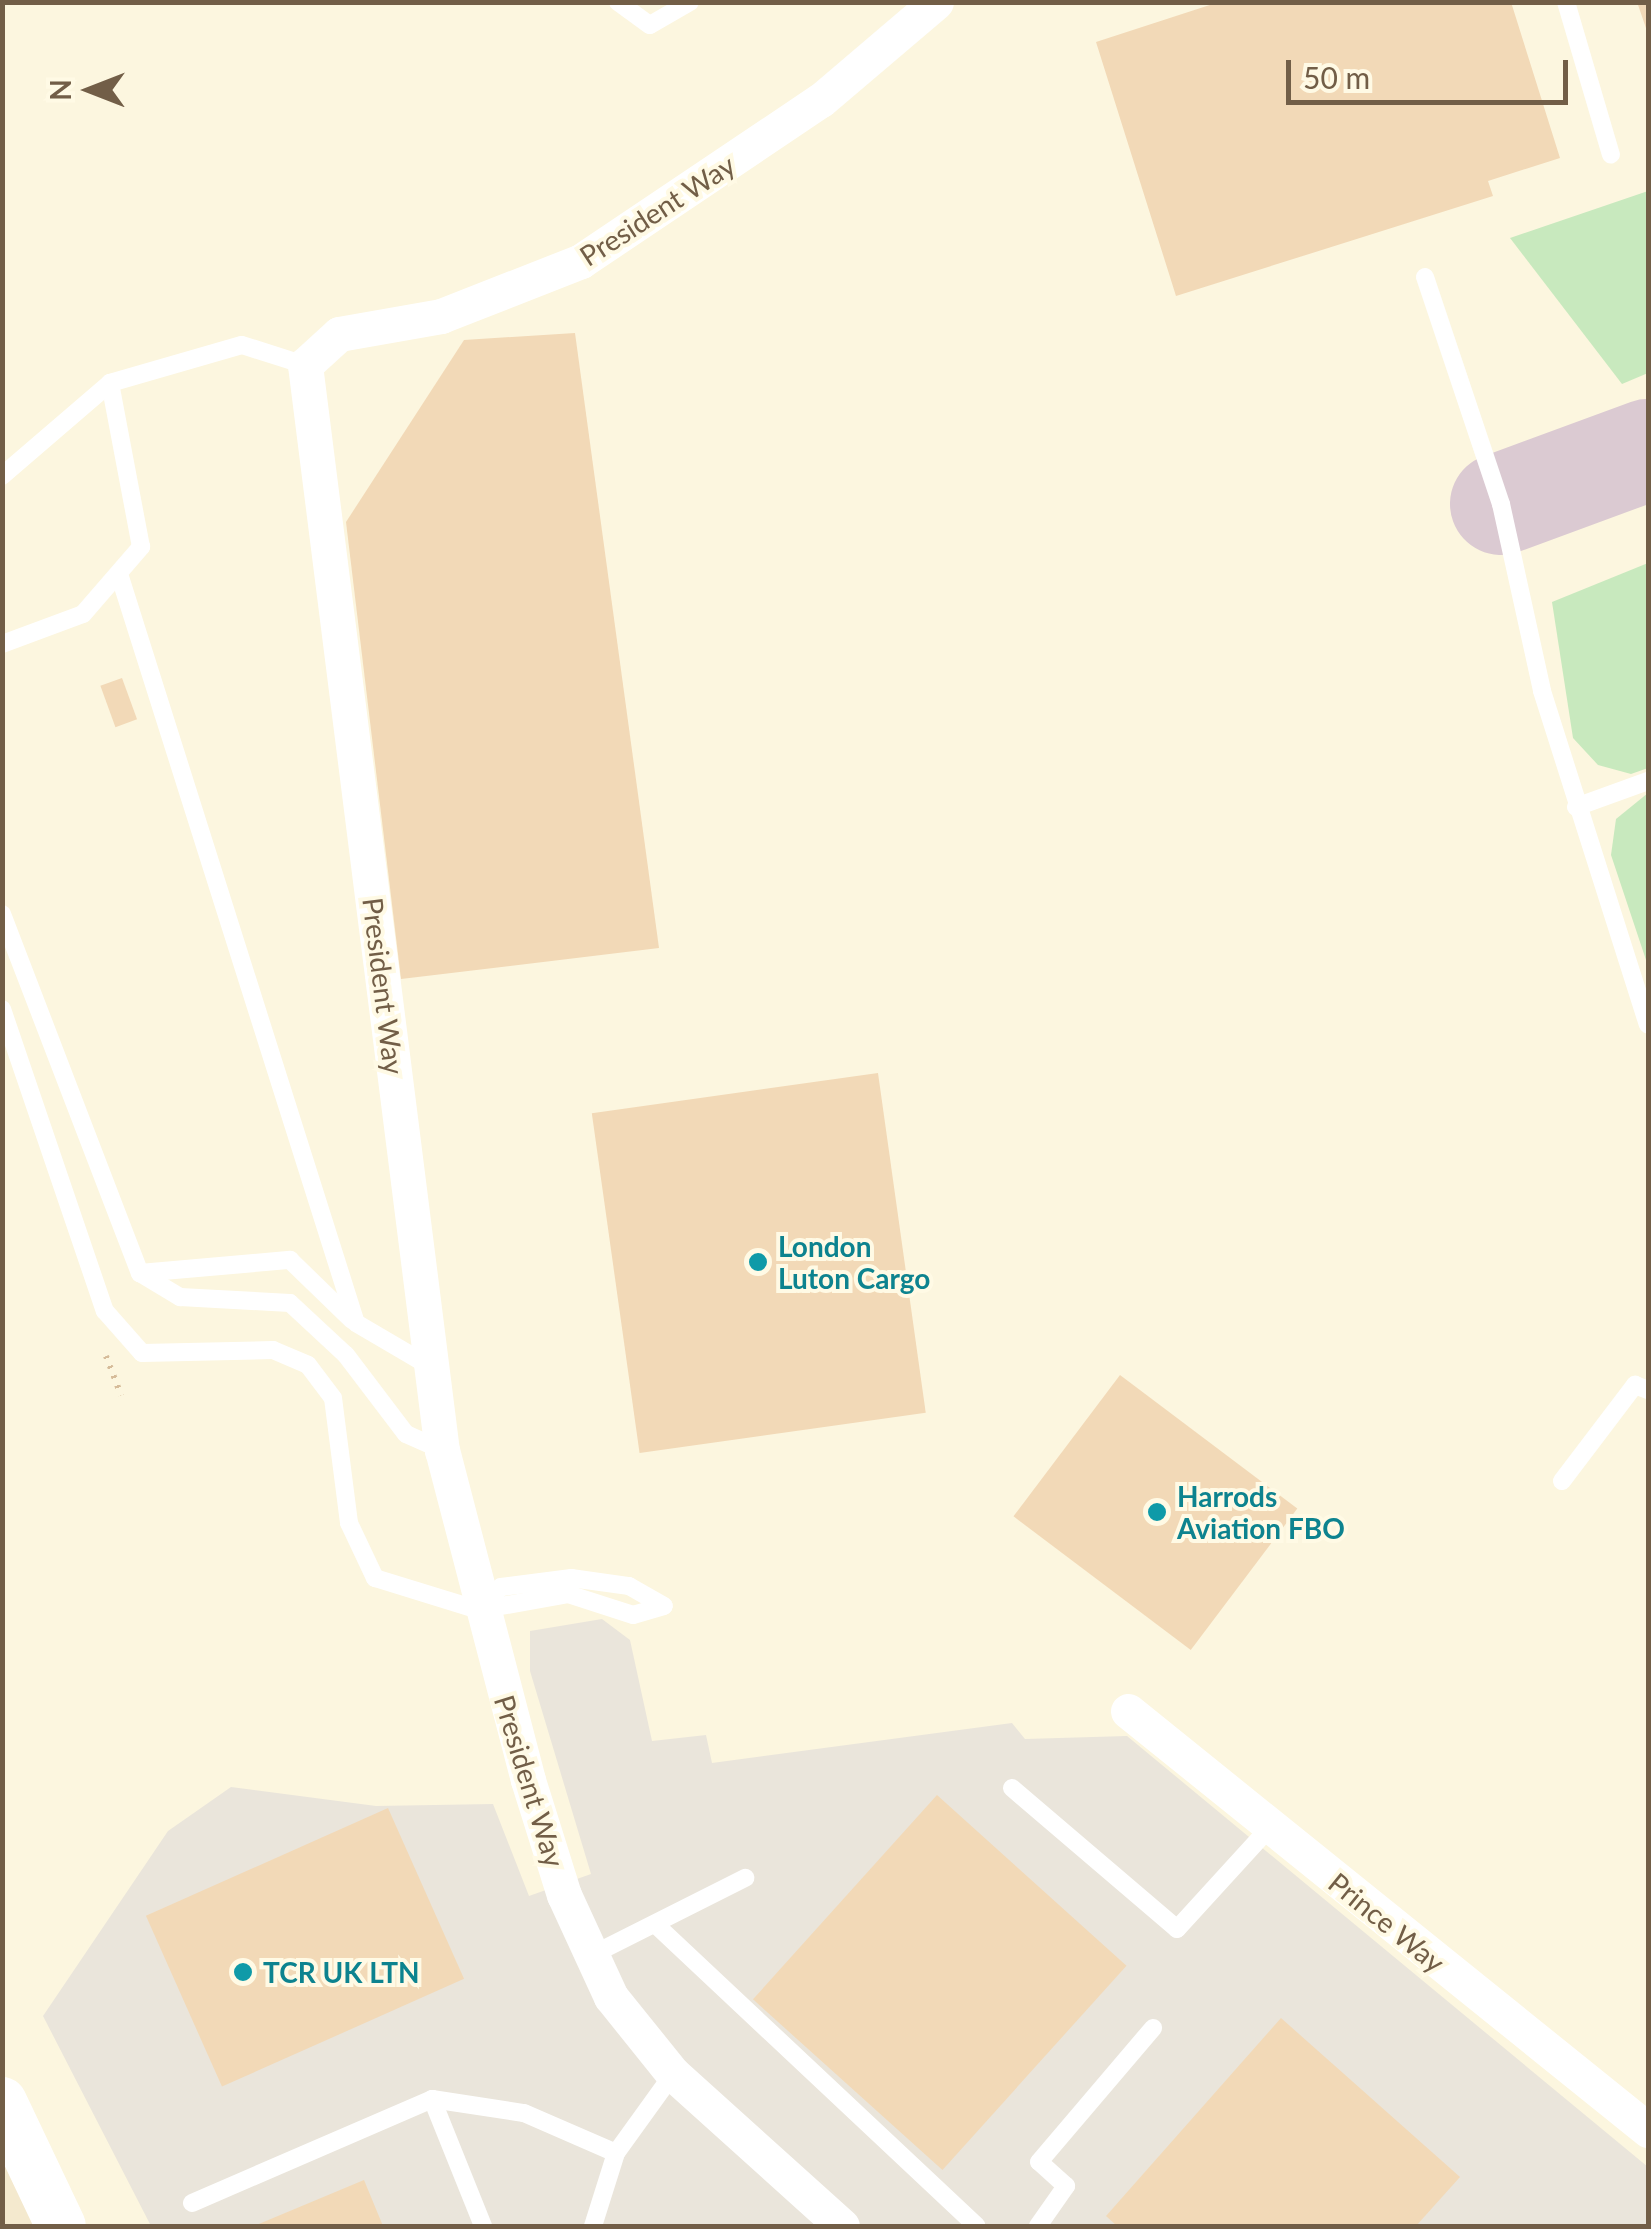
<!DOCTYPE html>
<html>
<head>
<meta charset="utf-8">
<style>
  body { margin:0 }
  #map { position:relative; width:1651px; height:2229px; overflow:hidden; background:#fcf6df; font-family:Lato,sans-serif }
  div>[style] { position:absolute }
  .residential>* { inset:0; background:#f4e9ce }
  .industrial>* { inset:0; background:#eae5db }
  .green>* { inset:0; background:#c8e9be }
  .taxiway>* { height:102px; margin:-51px; padding:0 51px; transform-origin:51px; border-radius:51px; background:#dbcad2 }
  .building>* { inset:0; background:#f2d9b7; transform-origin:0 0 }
  .path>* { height:6px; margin-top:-3px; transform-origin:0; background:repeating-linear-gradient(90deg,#d6bc9a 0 2.5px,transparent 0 10.5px) }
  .lane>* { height:18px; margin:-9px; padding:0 9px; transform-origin:9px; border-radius:9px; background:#fff }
  .street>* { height:35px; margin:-17.5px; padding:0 17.5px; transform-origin:17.5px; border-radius:17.5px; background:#fff }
  .secondary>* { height:50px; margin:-25px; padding:0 25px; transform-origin:25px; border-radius:25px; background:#fff }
  .dots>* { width:28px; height:28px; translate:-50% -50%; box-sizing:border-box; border:5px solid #fffae5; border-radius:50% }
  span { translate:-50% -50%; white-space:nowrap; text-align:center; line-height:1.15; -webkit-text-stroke:8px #fffae5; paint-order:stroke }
  .street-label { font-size:28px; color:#725e47 }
  .culture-label { font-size:28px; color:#0d838f; font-weight:700 }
  .left { translate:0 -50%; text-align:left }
  .frame { position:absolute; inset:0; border:5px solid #725e47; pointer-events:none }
  .north { position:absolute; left:40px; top:40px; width:100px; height:100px; -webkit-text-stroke:8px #fffae5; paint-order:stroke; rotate:270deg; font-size:28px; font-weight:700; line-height:40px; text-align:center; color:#725e47 }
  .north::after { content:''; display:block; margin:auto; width:35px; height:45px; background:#725e47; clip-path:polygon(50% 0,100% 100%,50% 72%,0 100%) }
  .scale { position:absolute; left:1286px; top:60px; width:282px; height:45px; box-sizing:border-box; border:5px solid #725e47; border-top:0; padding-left:12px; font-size:30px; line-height:35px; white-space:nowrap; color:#725e47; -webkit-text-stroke:8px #fffae5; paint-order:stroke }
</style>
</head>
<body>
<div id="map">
  <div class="residential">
    <div style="clip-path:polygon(3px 2158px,35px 2226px,3px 2226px)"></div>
  </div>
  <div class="industrial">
    <div style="clip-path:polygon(602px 1619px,630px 1640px,652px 1741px,706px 1735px,712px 1763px,1012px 1723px,1025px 1739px,1127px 1736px,1648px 2167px,1648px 2226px,151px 2226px,43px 2016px,168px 1831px,231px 1787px,376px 1806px,493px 1804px,529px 1896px,591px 1874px,530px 1671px,530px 1631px)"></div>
  </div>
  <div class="green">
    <div style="clip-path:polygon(1648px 191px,1648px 373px,1622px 384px,1510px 238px)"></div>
    <div style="clip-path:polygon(1648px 563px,1648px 768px,1631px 774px,1598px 765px,1573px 738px,1552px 602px)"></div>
    <div style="clip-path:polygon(1648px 793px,1648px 966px,1611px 855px,1616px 819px)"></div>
  </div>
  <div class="taxiway">
    <div style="left:1501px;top:504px;width:157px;rotate:-20.2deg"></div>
  </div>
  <div class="building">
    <div style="clip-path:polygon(1219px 2px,1511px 2px,1560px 158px,1488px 181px,1493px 196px,1176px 296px,1096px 42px)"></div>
    <div style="clip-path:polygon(1637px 2px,1648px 2px,1648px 34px)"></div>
    <div style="clip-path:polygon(575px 333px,659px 948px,401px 979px,346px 522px,464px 340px)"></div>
    <div style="left:122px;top:678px;width:44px;height:23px;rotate:70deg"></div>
    <div style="left:878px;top:1073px;width:343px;height:289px;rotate:82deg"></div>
    <div style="left:1120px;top:1375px;width:222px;height:177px;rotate:37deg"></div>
    <div style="left:937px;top:1795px;width:255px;height:275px;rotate:42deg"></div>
    <div style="left:388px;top:1808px;width:187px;height:265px;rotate:66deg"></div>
    <div style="clip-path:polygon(1281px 2018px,1460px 2177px,1416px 2226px,1117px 2226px,1106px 2216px)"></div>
    <div style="clip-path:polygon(364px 2180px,383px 2226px,254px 2226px)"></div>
  </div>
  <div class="path">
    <div style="left:106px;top:1356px;width:42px;rotate:69deg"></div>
  </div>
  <div class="lane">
    <div style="left:618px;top:2px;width:39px;rotate:36deg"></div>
    <div style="left:650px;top:25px;width:46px;rotate:-29.9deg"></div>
    <div style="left:1566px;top:2px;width:159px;rotate:73.6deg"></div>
    <div style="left:1425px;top:277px;width:239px;rotate:71.5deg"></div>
    <div style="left:1501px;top:504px;width:191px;rotate:77.6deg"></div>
    <div style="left:1542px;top:691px;width:350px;rotate:72.4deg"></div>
    <div style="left:2px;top:476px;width:143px;rotate:-40.7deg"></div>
    <div style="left:110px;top:383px;width:137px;rotate:-16.1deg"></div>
    <div style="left:242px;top:345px;width:66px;rotate:17.6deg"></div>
    <div style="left:120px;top:577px;width:782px;rotate:72.45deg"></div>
    <div style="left:356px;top:1323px;width:87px;rotate:30.4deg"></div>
    <div style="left:2px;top:644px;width:86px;rotate:-20.3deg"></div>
    <div style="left:83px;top:614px;width:89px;rotate:-49.1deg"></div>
    <div style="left:141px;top:547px;width:167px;rotate:-100.7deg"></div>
    <div style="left:1576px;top:807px;width:77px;rotate:-19.9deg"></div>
    <div style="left:2px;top:914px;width:385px;rotate:69deg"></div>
    <div style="left:140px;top:1273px;width:47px;rotate:31deg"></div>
    <div style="left:180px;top:1297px;width:110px;rotate:3.1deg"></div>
    <div style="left:290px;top:1303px;width:76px;rotate:42.9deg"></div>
    <div style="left:346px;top:1355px;width:99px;rotate:52.8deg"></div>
    <div style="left:406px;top:1434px;width:39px;rotate:24deg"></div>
    <div style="left:2px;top:1009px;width:319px;rotate:71.2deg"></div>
    <div style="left:105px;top:1311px;width:56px;rotate:48.6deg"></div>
    <div style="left:142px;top:1353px;width:131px;rotate:-1.3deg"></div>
    <div style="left:273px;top:1350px;width:38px;rotate:23deg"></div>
    <div style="left:308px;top:1365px;width:41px;rotate:52.9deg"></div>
    <div style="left:333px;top:1398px;width:126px;rotate:82.7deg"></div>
    <div style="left:349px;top:1523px;width:61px;rotate:64.7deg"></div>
    <div style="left:375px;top:1578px;width:109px;rotate:17.1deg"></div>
    <div style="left:479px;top:1610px;width:90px;rotate:-10.2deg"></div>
    <div style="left:568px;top:1594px;width:68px;rotate:17.9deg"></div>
    <div style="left:633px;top:1615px;width:32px;rotate:-16deg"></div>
    <div style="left:140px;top:1273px;width:151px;rotate:-5deg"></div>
    <div style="left:290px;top:1260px;width:86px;rotate:44.1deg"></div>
    <div style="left:1562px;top:1481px;width:121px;rotate:-52.8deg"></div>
    <div style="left:1635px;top:1385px;width:14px;rotate:21deg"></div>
    <div style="left:483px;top:1606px;width:26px;rotate:-47deg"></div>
    <div style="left:501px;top:1587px;width:71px;rotate:-7.3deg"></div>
    <div style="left:571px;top:1578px;width:59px;rotate:7.9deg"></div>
    <div style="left:629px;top:1586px;width:40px;rotate:29.7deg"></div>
    <div style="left:1012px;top:1788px;width:217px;rotate:40.5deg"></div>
    <div style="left:1177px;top:1929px;width:138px;rotate:-47.6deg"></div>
    <div style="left:655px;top:1924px;width:441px;rotate:43.2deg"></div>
    <div style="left:590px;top:1956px;width:174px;rotate:-26.7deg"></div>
    <div style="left:432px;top:2099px;width:137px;rotate:68.1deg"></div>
    <div style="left:192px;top:2203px;width:262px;rotate:-23.4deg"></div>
    <div style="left:432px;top:2099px;width:93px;rotate:8.7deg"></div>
    <div style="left:524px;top:2113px;width:100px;rotate:23.5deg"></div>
    <div style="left:593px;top:2226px;width:77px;rotate:-72.5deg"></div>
    <div style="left:616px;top:2153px;width:97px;rotate:-54.2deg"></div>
    <div style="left:1038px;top:2226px;width:49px;rotate:-55deg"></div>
    <div style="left:1066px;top:2186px;width:36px;rotate:-138deg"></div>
    <div style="left:1039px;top:2162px;width:176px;rotate:-49.6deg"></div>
  </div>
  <div class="street">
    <div style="left:1128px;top:1711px;width:668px;rotate:38.86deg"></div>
    <div style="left:842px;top:2226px;width:227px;rotate:-138deg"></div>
    <div style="left:673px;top:2074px;width:99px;rotate:-128.8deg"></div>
    <div style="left:611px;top:1997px;width:112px;rotate:-114.7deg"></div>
    <div style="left:564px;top:1895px;width:121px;rotate:-107.4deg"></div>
    <div style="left:528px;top:1780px;width:340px;rotate:-104.6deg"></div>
    <div style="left:442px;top:1451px;width:1095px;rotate:-97.19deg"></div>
    <div style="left:305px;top:365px;width:46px;rotate:-42.4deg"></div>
    <div style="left:339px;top:334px;width:104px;rotate:-10deg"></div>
    <div style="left:441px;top:316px;width:150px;rotate:-21.4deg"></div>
    <div style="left:581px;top:261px;width:289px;rotate:-33.9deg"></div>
    <div style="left:821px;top:100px;width:151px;rotate:-40.4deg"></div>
  </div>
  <div class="secondary">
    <div style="left:2px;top:2102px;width:137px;rotate:64.6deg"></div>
  </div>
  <div class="dots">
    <div style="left:758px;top:1262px;background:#0f9aa8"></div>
    <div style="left:1157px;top:1512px;background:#0f9aa8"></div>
    <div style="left:243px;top:1972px;background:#0f9aa8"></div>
  </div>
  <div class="street-label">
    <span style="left:657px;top:210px;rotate:-33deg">President Way</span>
    <span style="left:384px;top:986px;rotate:83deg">President Way</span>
    <span style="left:530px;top:1781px;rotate:73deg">President Way</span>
    <span style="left:1387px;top:1922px;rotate:39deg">Prince Way</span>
  </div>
  <div class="culture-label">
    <span class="left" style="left:778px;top:1262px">London<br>Luton Cargo</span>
    <span class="left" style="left:1177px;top:1512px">Harrods<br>Aviation FBO</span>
    <span class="left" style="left:263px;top:1972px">TCR UK LTN</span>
  </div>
  <div class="frame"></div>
  <div class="north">N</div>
  <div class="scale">50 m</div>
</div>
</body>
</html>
